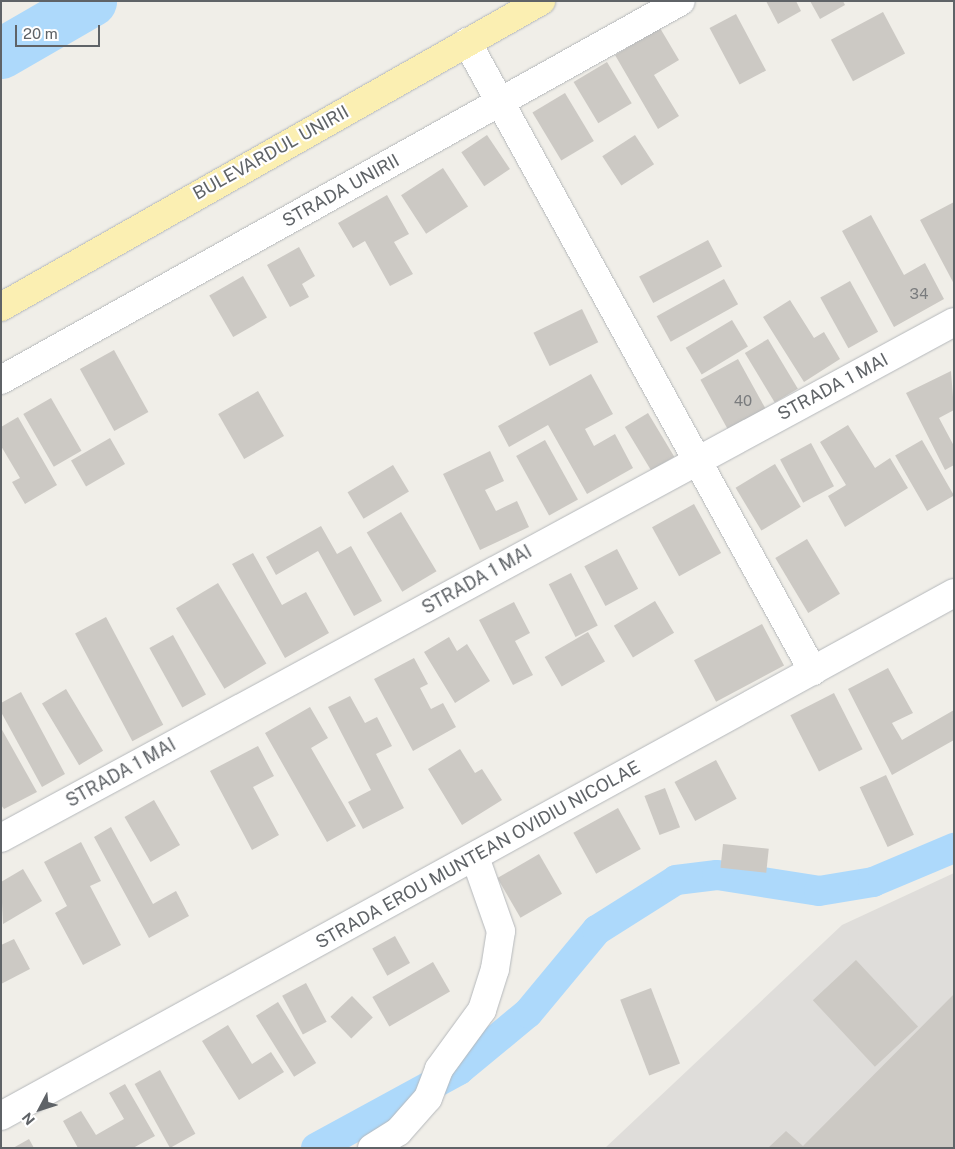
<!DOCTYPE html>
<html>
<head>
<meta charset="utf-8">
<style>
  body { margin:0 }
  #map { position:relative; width:955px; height:1149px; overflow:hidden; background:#f0eee8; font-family:"Public Sans",sans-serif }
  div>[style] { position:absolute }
  .industrial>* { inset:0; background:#dfddda }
  .canal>* { height:30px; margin:-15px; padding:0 15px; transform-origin:15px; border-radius:15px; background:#add9fb }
  .river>* { height:51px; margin:-25.5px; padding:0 25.5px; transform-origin:25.5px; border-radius:25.5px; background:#add9fb }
  .building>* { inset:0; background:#ccc9c4; transform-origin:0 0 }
  .roads { filter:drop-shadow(0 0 1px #b5b8bb) drop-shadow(0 0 1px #b5b8bb) }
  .minor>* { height:28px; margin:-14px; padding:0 14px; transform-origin:14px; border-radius:14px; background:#fff }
  .major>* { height:28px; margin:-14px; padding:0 14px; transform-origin:14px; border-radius:14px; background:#fbefb2 }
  span { translate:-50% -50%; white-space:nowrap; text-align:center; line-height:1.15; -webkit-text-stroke:4.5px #fff; paint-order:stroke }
  .number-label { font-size:15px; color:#7a7c7e }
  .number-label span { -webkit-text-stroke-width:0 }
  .street-label { font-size:18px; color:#5f6367 }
  .frame { position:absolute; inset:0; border:2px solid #5f6367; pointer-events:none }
  .north { position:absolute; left:15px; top:1084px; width:50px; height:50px; -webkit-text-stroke:4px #fff; paint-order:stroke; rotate:230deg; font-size:14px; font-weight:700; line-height:20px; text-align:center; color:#5f6367 }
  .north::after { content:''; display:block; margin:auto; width:18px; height:22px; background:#5f6367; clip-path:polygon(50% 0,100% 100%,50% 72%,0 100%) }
  .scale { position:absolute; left:15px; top:25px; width:85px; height:22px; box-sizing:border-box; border:2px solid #5f6367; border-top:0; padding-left:6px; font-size:15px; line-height:18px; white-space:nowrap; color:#5f6367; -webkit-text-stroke:4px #fff; paint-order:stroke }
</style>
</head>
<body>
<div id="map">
  <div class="industrial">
    <div style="clip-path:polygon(954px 873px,954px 1148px,605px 1148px,842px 925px)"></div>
  </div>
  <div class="canal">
    <div style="left:316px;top:1148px;width:163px;rotate:-28.6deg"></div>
    <div style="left:459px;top:1070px;width:89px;rotate:-39.6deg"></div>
    <div style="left:528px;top:1013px;width:108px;rotate:-50.3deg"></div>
    <div style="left:597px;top:930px;width:93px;rotate:-32.3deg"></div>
    <div style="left:676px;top:880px;width:41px;rotate:-7deg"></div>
    <div style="left:717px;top:875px;width:103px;rotate:8.9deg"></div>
    <div style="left:819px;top:891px;width:55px;rotate:-9.5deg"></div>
    <div style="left:873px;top:882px;width:88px;rotate:-22.8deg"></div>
  </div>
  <div class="river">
    <div style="left:1px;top:53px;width:104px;rotate:-30deg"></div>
  </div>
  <div class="building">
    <div style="clip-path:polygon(766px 1px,796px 1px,801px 11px,778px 24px)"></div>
    <div style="clip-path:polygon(810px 1px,843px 1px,845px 5px,820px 19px)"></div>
    <div style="left:883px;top:12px;width:47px;height:59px;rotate:62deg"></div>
    <div style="left:736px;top:14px;width:64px;height:30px;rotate:62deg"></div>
    <div style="clip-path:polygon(660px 28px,679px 60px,654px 75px,679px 116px,658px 129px,615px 55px)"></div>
    <div style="left:607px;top:62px;width:48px;height:39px;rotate:59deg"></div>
    <div style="left:565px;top:93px;width:56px;height:38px;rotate:59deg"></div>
    <div style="left:487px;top:135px;width:41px;height:31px;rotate:56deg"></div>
    <div style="left:635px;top:135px;width:35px;height:39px;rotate:57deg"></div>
    <div style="left:443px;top:168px;width:46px;height:50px;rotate:57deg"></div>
    <div style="clip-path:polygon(387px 195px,409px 234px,394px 242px,413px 274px,390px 286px,365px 241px,353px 248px,338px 223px)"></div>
    <div style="clip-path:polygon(954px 202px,954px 284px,920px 220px)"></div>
    <div style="clip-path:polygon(871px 215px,904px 275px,925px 263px,944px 299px,894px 327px,842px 231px)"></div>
    <div style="left:708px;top:240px;width:30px;height:78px;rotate:62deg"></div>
    <div style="clip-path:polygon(299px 247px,315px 276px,302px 284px,309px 297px,290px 307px,267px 265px)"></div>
    <div style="left:243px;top:276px;width:48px;height:39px;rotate:60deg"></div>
    <div style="left:724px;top:279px;width:29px;height:77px;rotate:61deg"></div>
    <div style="left:850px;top:281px;width:58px;height:34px;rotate:61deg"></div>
    <div style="clip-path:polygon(790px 300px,814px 338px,824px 332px,840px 359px,804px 382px,763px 317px)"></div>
    <div style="left:582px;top:309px;width:37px;height:54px;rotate:64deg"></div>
    <div style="left:732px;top:320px;width:31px;height:54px;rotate:59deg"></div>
    <div style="left:768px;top:339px;width:58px;height:27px;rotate:59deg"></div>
    <div style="left:114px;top:350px;width:71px;height:39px;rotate:61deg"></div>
    <div style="left:738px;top:359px;width:63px;height:43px;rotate:61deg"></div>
    <div style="clip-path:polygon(951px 371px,954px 410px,939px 418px,954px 446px,954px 465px,945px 470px,906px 393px)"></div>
    <div style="clip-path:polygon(591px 374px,613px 414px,585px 429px,594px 446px,615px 434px,633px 468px,587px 494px,548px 425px,509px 447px,498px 426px)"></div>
    <div style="left:258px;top:391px;width:52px;height:46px;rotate:60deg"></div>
    <div style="left:51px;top:398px;width:61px;height:32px;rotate:60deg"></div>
    <div style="left:648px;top:413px;width:51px;height:27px;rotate:59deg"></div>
    <div style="clip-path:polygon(18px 417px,57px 485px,25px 504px,12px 482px,20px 478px,1px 446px,1px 427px)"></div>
    <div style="clip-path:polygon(848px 425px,875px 468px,890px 458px,908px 488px,845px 527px,828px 496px,846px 485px,820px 442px)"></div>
    <div style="left:110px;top:438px;width:30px;height:45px;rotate:60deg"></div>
    <div style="left:545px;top:440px;width:68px;height:33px;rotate:61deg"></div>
    <div style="left:922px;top:440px;width:64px;height:31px;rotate:60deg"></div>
    <div style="left:811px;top:443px;width:49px;height:35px;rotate:62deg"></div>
    <div style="clip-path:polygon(490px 451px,504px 481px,485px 490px,496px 511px,517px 501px,529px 527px,480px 550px,443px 474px)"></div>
    <div style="left:775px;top:464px;width:50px;height:46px;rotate:59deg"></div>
    <div style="left:393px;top:465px;width:31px;height:53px;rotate:59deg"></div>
    <div style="left:694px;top:504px;width:56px;height:48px;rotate:61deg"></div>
    <div style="left:401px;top:512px;width:69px;height:40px;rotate:59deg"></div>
    <div style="clip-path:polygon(321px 526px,337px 554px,351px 546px,382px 601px,354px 616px,318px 551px,276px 575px,266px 557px)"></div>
    <div style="left:807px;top:539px;width:64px;height:37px;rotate:59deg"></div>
    <div style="left:617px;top:549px;width:45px;height:37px;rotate:62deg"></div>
    <div style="clip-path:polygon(253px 553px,282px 605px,306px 592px,329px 633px,285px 658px,232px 564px)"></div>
    <div style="left:571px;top:573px;width:59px;height:25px;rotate:63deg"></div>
    <div style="left:218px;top:583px;width:94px;height:49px;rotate:59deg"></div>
    <div style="left:655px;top:601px;width:37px;height:48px;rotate:59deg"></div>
    <div style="clip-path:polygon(514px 602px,530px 633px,515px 641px,533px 675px,513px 685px,479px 620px)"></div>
    <div style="left:106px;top:617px;width:122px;height:35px;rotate:62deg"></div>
    <div style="left:762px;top:624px;width:47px;height:77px;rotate:62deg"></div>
    <div style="left:588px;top:632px;width:34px;height:50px;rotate:60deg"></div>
    <div style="left:173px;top:635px;width:68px;height:27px;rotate:61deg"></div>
    <div style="clip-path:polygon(449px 637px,457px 651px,467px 644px,490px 681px,455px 703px,424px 652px)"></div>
    <div style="clip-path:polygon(414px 658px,428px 684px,420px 688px,431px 709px,443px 703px,456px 727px,413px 751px,374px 679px)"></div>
    <div style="clip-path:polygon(888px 668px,913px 713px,892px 723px,902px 740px,954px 710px,954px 740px,892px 775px,848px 689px)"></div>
    <div style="left:66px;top:689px;width:72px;height:28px;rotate:59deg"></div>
    <div style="clip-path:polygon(21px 692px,65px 774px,42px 787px,1px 712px,1px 703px)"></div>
    <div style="left:834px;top:693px;width:63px;height:49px;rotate:63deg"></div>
    <div style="clip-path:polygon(350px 696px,365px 723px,377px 717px,392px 746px,376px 754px,404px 808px,363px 829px,348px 802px,371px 790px,328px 707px)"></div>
    <div style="clip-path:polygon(310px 707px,328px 738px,311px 748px,356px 826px,327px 842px,265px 733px)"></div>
    <div style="clip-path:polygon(1px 728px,37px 792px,4px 809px,1px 805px)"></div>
    <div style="clip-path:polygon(258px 746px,274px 776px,253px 787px,279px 835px,252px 850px,210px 771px)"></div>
    <div style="clip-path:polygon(460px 749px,475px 773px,482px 769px,502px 800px,462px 825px,428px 769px)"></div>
    <div style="left:716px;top:760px;width:44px;height:47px;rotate:62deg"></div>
    <div style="left:886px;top:775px;width:66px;height:29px;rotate:65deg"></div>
    <div style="left:665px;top:788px;width:42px;height:22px;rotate:69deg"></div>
    <div style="left:154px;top:800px;width:52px;height:34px;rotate:60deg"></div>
    <div style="left:618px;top:808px;width:47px;height:51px;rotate:61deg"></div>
    <div style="clip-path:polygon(111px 827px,153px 904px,176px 891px,189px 916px,149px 938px,94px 837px)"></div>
    <div style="clip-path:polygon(81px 842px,101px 881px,90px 886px,121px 945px,83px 965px,55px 913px,67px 906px,44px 862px)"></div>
    <div style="left:723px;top:844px;width:46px;height:24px;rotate:6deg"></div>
    <div style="left:539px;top:854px;width:46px;height:48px;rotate:60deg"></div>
    <div style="clip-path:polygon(23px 869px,42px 901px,3px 924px,1px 882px)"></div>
    <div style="left:395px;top:936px;width:31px;height:26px;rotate:61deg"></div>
    <div style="clip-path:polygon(14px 939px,30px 969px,1px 984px,1px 945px)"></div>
    <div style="left:856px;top:960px;width:91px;height:59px;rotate:47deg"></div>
    <div style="left:433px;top:962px;width:34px;height:70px;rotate:60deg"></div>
    <div style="left:306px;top:983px;width:44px;height:27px;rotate:62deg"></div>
    <div style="left:651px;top:988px;width:81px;height:33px;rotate:69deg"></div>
    <div style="clip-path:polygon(954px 994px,954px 1148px,768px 1148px,786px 1131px,803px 1146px)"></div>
    <div style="left:352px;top:996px;width:30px;height:30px;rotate:46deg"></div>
    <div style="left:278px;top:1002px;width:72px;height:26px;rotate:58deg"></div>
    <div style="clip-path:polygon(228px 1025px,252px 1064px,271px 1052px,284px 1072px,239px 1100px,202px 1041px)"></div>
    <div style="left:160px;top:1070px;width:73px;height:29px;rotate:61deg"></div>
    <div style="clip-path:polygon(125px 1084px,155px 1136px,133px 1148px,78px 1148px,63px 1121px,81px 1111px,96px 1135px,124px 1119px,109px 1093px)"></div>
    <div style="clip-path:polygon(29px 1139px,34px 1148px,13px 1148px)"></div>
  </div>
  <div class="roads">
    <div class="minor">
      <div style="left:467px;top:42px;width:718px;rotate:61.19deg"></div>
      <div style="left:1px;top:380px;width:778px;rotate:-29.13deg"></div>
      <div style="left:1px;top:838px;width:1084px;rotate:-28.43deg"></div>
      <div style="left:1px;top:1116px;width:1087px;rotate:-28.76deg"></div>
      <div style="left:372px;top:1148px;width:31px;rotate:-32deg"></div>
      <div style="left:398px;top:1132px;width:45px;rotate:-48.6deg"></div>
      <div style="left:428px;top:1098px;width:31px;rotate:-69deg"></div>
      <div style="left:439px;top:1069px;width:73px;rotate:-53.9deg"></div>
      <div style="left:482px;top:1010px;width:43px;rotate:-72.4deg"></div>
      <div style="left:495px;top:969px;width:38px;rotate:-81deg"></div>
      <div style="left:501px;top:931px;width:78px;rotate:-109.4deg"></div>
    </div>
    <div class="major">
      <div style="left:1px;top:307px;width:621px;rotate:-29.54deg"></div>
    </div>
  </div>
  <div class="number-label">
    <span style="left:919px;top:294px">34</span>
    <span style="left:743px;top:401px">40</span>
  </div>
  <div class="street-label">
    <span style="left:271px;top:153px;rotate:-29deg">BULEVARDUL UNIRII</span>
    <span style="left:341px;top:191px;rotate:-29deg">STRADA UNIRII</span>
    <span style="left:833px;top:387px;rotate:-28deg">STRADA 1 MAI</span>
    <span style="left:477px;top:580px;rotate:-29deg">STRADA 1 MAI</span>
    <span style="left:121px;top:773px;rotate:-29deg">STRADA 1 MAI</span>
    <span style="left:478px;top:855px;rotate:-29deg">STRADA EROU MUNTEAN OVIDIU NICOLAE</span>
  </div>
  <div class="frame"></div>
  <div class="north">N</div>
  <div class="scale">20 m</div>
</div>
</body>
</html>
